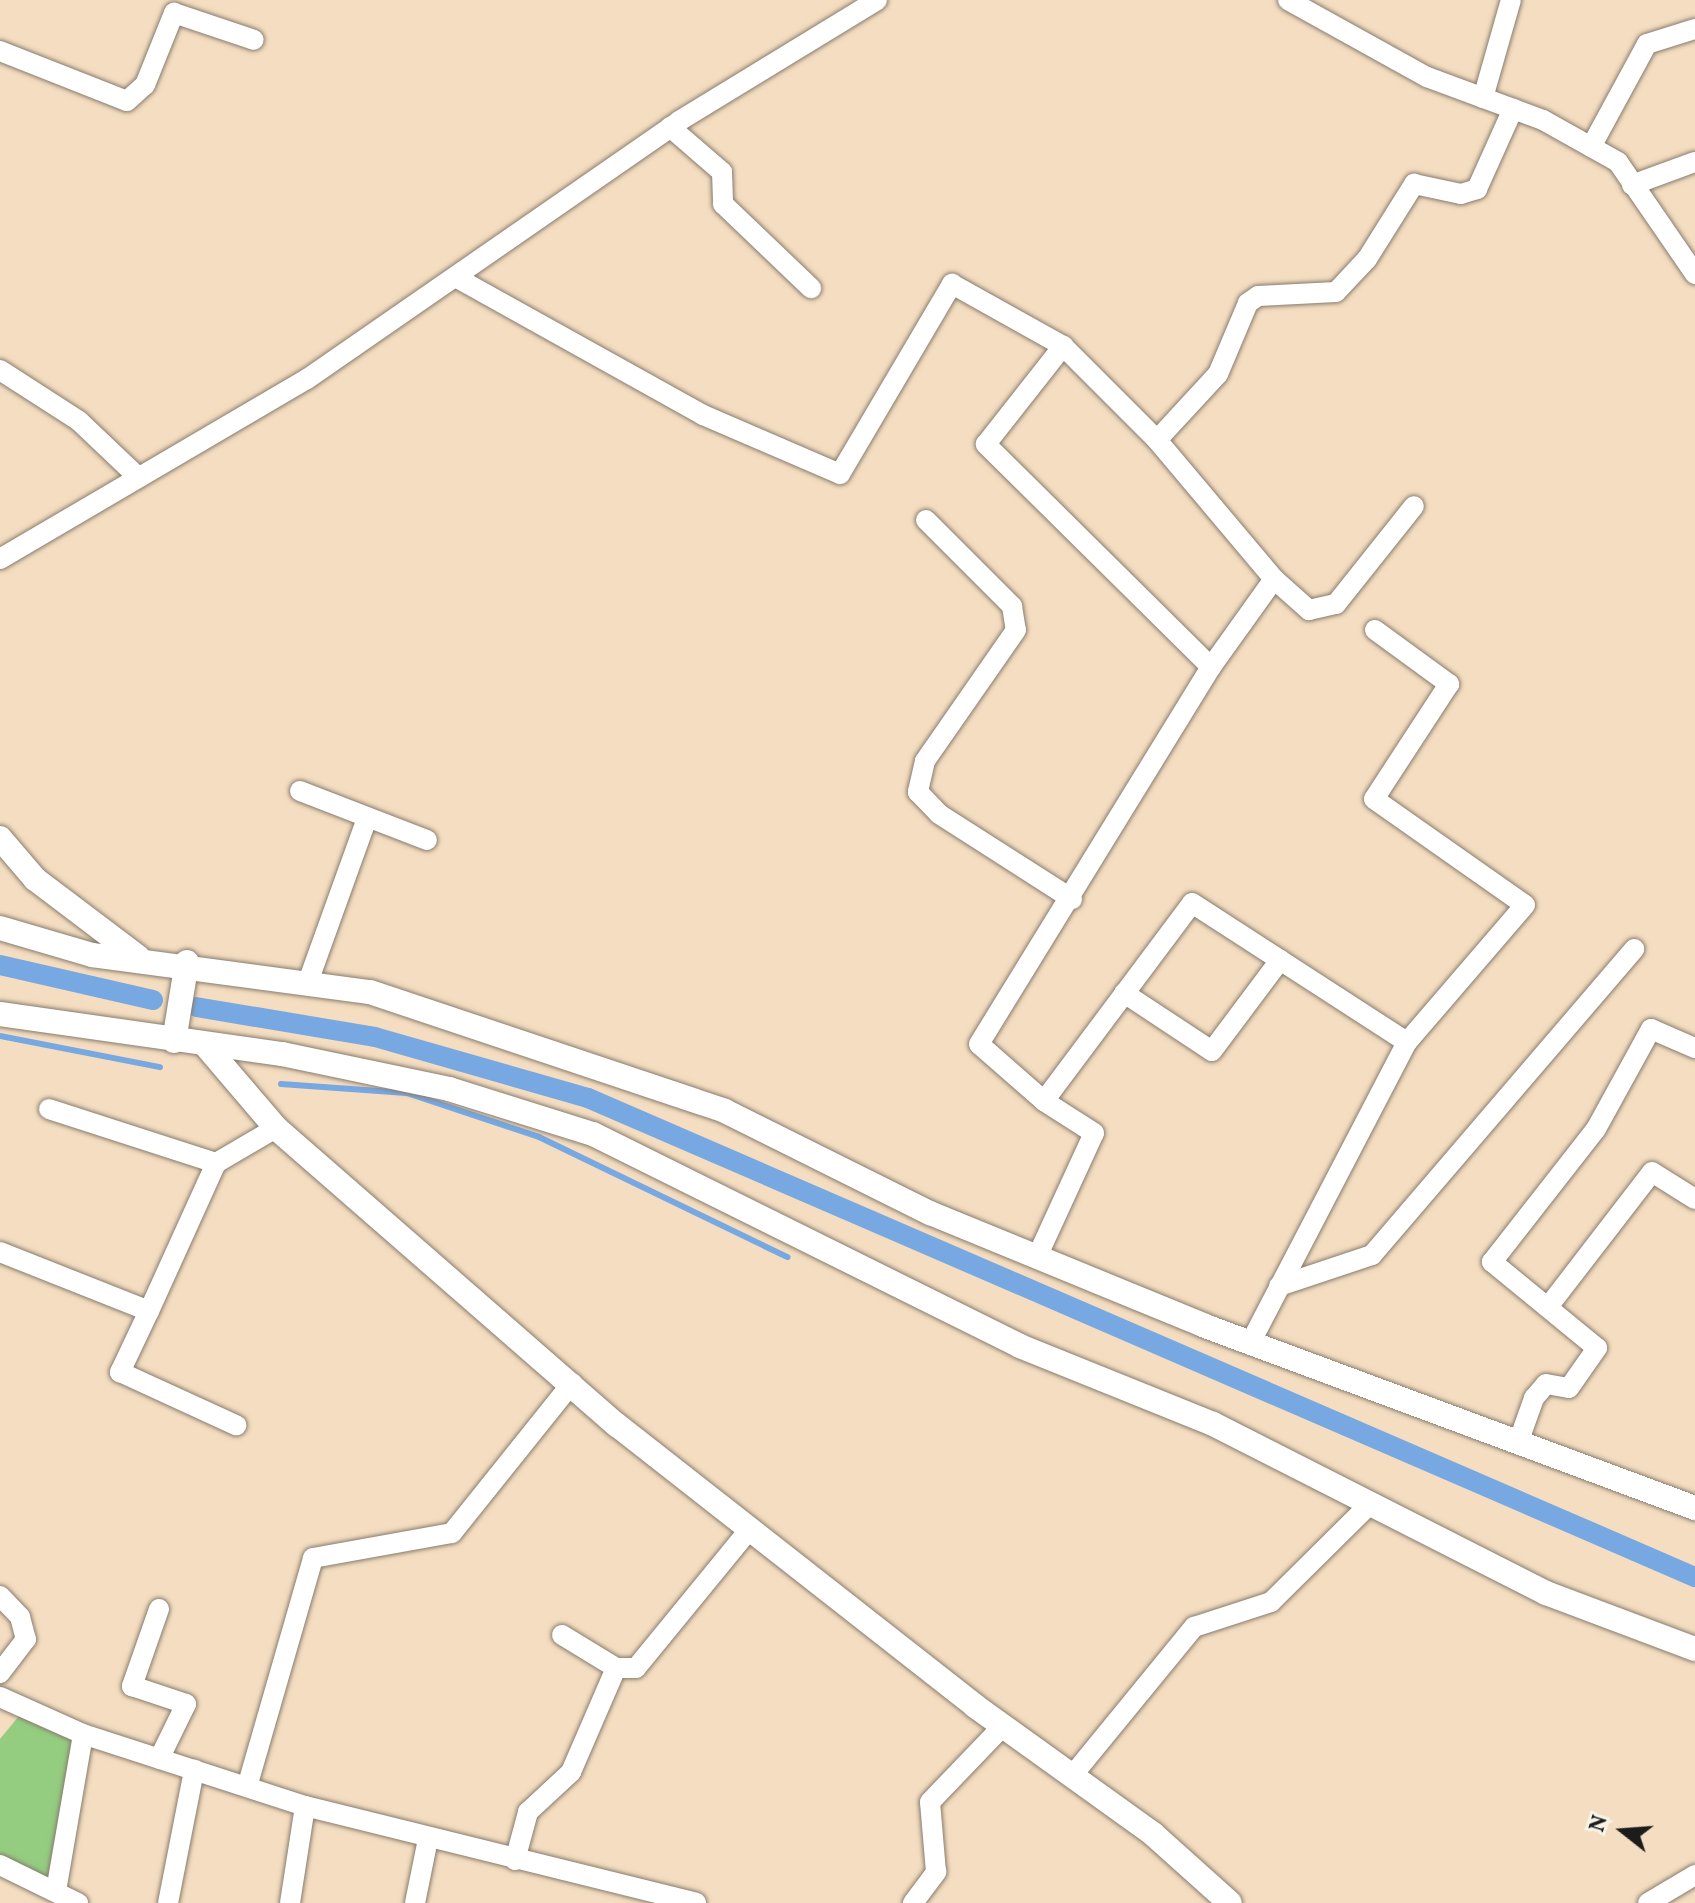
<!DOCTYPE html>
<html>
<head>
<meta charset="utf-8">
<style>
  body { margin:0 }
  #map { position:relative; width:1695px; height:1903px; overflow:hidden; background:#f4ddc0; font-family:Vollkorn,serif }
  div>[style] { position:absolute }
  .green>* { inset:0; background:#94cd80 }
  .stream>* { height:6px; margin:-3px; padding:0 3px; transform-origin:3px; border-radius:3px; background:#77a8e2 }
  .canal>* { height:20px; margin:-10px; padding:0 10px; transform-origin:10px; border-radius:10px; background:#77a8e2 }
  .roads { filter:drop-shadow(0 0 2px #887c6e) drop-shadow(0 0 2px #887c6e) }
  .minor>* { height:20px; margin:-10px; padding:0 10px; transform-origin:10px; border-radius:10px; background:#fff }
  .tertiary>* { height:24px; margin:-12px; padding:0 12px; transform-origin:12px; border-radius:12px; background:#fff }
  span { translate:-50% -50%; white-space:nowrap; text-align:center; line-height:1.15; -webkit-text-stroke:7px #f7f3e8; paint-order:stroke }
  .north { position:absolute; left:1583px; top:1791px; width:80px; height:80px; -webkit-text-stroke:6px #f7f3e8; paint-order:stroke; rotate:287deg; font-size:22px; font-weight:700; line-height:32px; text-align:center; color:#1c1c1c }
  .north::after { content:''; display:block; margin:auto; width:28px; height:36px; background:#1c1c1c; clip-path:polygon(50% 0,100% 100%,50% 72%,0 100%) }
</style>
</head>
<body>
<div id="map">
  <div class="green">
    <div style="clip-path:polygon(23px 1711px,83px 1734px,56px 1891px,0 1865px,0 1739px)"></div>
  </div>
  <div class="stream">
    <div style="left:0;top:1036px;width:163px;rotate:11deg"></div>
    <div style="left:281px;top:1084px;width:126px;rotate:4.1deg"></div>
    <div style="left:407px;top:1093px;width:139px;rotate:18.4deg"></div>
    <div style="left:539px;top:1137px;width:276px;rotate:25.8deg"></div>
  </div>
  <div class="canal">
    <div style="left:0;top:965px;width:157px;rotate:12.9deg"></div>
    <div style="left:196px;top:1007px;width:181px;rotate:9.5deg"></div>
    <div style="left:375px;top:1037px;width:222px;rotate:16deg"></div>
    <div style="left:588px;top:1098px;width:1206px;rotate:23.4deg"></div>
  </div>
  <div class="roads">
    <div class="minor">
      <div style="left:1288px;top:0;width:159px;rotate:29deg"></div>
      <div style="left:1427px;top:77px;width:124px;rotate:20.3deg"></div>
      <div style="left:1543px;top:120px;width:86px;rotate:29.2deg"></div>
      <div style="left:1618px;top:162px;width:136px;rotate:55.5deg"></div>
      <div style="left:0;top:51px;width:136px;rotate:21.5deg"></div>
      <div style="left:127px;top:101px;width:24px;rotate:-42deg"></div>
      <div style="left:145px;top:85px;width:78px;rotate:-68.1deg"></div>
      <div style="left:174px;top:13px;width:84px;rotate:18.6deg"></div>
      <div style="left:1483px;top:98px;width:102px;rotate:-74.1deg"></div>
      <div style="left:670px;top:127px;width:69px;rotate:40.9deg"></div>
      <div style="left:722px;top:172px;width:32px;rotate:88deg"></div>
      <div style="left:723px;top:204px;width:122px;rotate:43.7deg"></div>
      <div style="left:1591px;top:147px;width:117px;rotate:-61.5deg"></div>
      <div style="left:1647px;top:44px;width:50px;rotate:-17.4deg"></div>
      <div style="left:1632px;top:185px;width:67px;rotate:-20.1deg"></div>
      <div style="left:457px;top:278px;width:282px;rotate:29.1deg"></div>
      <div style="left:703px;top:415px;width:149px;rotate:23.3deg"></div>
      <div style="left:840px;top:474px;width:221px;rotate:-59.5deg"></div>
      <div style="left:952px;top:284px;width:127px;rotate:29.2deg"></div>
      <div style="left:1063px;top:346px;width:133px;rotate:45deg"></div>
      <div style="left:0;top:370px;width:94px;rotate:32.8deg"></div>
      <div style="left:79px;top:421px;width:81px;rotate:43.5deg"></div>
      <div style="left:926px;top:520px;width:122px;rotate:45deg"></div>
      <div style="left:1012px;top:606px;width:24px;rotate:81deg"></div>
      <div style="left:1016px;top:630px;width:160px;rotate:124.8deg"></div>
      <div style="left:925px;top:761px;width:32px;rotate:103deg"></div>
      <div style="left:918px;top:792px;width:30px;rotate:46deg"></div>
      <div style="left:939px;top:814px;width:158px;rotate:32.6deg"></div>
      <div style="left:0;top:559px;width:356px;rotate:-30.4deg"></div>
      <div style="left:307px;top:379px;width:453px;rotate:-34.7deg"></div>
      <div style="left:679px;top:121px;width:232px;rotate:-31.4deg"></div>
      <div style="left:1274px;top:579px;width:47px;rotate:41.5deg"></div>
      <div style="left:1309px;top:610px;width:28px;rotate:-13deg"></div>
      <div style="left:1336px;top:604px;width:125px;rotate:-51.5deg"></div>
      <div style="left:1375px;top:630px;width:92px;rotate:36.1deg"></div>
      <div style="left:1449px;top:684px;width:137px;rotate:123.1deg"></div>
      <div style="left:1374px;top:799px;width:184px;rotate:35.1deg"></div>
      <div style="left:1525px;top:905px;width:181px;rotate:130.7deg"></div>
      <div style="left:1211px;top:667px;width:108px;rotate:-54.4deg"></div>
      <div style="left:1274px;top:579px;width:182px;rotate:-130.1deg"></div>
      <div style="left:1157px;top:440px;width:90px;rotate:-47.3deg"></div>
      <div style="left:1218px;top:374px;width:77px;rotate:-67.1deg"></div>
      <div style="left:1248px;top:303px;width:12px;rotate:-35deg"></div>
      <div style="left:1258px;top:296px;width:78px;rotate:-2.9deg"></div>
      <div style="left:1336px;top:292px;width:45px;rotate:-46.8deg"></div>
      <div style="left:1367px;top:259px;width:89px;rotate:-57.9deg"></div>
      <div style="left:1414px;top:184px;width:48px;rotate:12deg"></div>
      <div style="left:1461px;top:194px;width:17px;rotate:-17deg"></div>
      <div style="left:1477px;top:189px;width:88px;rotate:-65.8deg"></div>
      <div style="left:300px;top:791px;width:136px;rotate:21.1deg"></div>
      <div style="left:308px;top:982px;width:174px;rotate:-70.2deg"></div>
      <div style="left:1124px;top:993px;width:105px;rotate:33.4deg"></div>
      <div style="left:1212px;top:1051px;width:114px;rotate:-53.2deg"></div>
      <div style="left:1044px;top:1101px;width:86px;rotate:-138.8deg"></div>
      <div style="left:979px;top:1044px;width:443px;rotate:-58.4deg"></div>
      <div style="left:1211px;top:667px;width:317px;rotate:-135.3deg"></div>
      <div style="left:986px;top:444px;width:125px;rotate:-51.8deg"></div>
      <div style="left:49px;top:1109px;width:176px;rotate:17.9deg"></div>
      <div style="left:0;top:1252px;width:160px;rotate:21.6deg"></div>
      <div style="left:149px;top:1311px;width:162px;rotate:-65.6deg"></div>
      <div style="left:216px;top:1163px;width:69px;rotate:-30.3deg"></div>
      <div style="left:1037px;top:1257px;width:136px;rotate:-65.3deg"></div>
      <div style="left:1094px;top:1133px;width:59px;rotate:-147.4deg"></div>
      <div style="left:1044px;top:1101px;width:247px;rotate:-53.2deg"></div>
      <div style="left:1192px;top:903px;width:256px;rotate:32.9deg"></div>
      <div style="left:1407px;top:1042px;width:339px;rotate:117.5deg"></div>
      <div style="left:1279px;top:1286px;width:98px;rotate:-18.4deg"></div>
      <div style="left:1372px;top:1255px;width:403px;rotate:-49.4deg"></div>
      <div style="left:1548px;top:1307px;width:170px;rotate:-52.4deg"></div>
      <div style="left:1652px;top:1172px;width:51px;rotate:32.1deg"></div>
      <div style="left:149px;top:1311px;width:68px;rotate:115.4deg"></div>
      <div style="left:120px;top:1372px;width:128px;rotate:24.6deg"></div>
      <div style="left:1518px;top:1443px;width:48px;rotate:-70.4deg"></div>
      <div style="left:1534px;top:1398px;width:18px;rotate:-49deg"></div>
      <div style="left:1546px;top:1384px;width:23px;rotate:10deg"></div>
      <div style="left:1569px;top:1388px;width:49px;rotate:-55deg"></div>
      <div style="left:1597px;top:1348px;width:136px;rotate:-140.7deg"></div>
      <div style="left:1492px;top:1262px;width:169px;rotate:-52deg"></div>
      <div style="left:1596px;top:1129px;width:114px;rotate:-61.2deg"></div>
      <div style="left:1651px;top:1029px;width:48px;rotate:23.4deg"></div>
      <div style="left:0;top:1596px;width:29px;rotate:46deg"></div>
      <div style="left:20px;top:1617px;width:23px;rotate:75deg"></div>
      <div style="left:26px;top:1639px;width:43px;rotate:127.4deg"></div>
      <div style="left:159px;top:1609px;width:82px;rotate:109.3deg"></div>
      <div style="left:132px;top:1686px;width:57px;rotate:18.4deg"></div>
      <div style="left:186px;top:1704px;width:61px;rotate:116.1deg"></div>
      <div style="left:562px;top:1635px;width:63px;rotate:31.4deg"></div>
      <div style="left:616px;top:1668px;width:20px"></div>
      <div style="left:636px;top:1668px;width:178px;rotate:-50.7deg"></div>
      <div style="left:0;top:1697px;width:91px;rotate:24deg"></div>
      <div style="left:83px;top:1734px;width:233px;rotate:18deg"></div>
      <div style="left:305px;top:1806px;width:403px;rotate:13.9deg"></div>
      <div style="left:1072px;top:1776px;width:193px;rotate:-50.7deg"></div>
      <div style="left:1194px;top:1627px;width:81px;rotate:-18deg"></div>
      <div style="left:1271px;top:1602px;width:138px;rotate:-44.7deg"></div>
      <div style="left:247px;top:1787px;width:238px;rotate:-73.9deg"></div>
      <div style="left:313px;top:1558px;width:141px;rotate:-10.2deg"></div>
      <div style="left:452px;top:1533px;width:192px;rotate:-51.3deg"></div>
      <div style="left:515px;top:1860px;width:50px;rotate:-74.8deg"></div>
      <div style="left:528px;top:1812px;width:59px;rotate:-42.9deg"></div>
      <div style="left:571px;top:1772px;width:113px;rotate:-66.6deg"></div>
      <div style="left:0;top:1865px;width:87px;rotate:26deg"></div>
      <div style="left:56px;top:1891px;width:159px;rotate:-80.2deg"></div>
      <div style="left:168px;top:1903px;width:136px;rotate:-78.9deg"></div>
      <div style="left:290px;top:1903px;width:98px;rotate:-81.2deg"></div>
      <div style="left:415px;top:1903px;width:65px;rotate:-78.5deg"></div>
      <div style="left:913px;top:1903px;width:39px;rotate:-53deg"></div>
      <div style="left:936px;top:1872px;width:70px;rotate:-94.9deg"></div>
      <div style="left:930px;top:1802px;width:105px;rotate:-46.2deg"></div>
      <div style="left:1648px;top:1903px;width:55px;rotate:-30.8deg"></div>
    </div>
    <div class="tertiary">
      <div style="left:0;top:838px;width:54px;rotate:49.5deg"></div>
      <div style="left:35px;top:879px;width:129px;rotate:37.1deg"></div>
      <div style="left:0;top:928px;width:96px;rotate:16.4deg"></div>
      <div style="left:92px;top:955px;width:280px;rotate:7.6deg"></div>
      <div style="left:370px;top:992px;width:374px;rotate:18.5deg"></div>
      <div style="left:725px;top:1111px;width:229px;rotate:26.5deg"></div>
      <div style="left:930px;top:1213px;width:297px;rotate:22.3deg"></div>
      <div style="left:1205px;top:1326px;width:523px;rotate:20.38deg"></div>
      <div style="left:0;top:1014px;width:285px;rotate:8.1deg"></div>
      <div style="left:282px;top:1054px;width:171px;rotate:11.8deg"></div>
      <div style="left:449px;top:1089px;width:151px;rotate:17.4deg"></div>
      <div style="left:593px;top:1134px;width:477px;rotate:26.4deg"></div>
      <div style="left:1020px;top:1346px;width:208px;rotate:22deg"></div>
      <div style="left:1213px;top:1424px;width:373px;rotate:26.9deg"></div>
      <div style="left:1546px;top:1593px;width:159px;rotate:20.6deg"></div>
      <div style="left:174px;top:1041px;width:80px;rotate:-80.7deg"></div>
      <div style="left:206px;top:1046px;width:108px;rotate:49.5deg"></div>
      <div style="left:276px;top:1128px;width:452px;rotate:41.1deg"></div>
      <div style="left:617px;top:1425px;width:455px;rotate:38.1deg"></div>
      <div style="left:975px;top:1706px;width:219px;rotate:35.7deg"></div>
      <div style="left:1153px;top:1834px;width:103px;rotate:41.9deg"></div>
    </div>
  </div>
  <div class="north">N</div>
</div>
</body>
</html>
